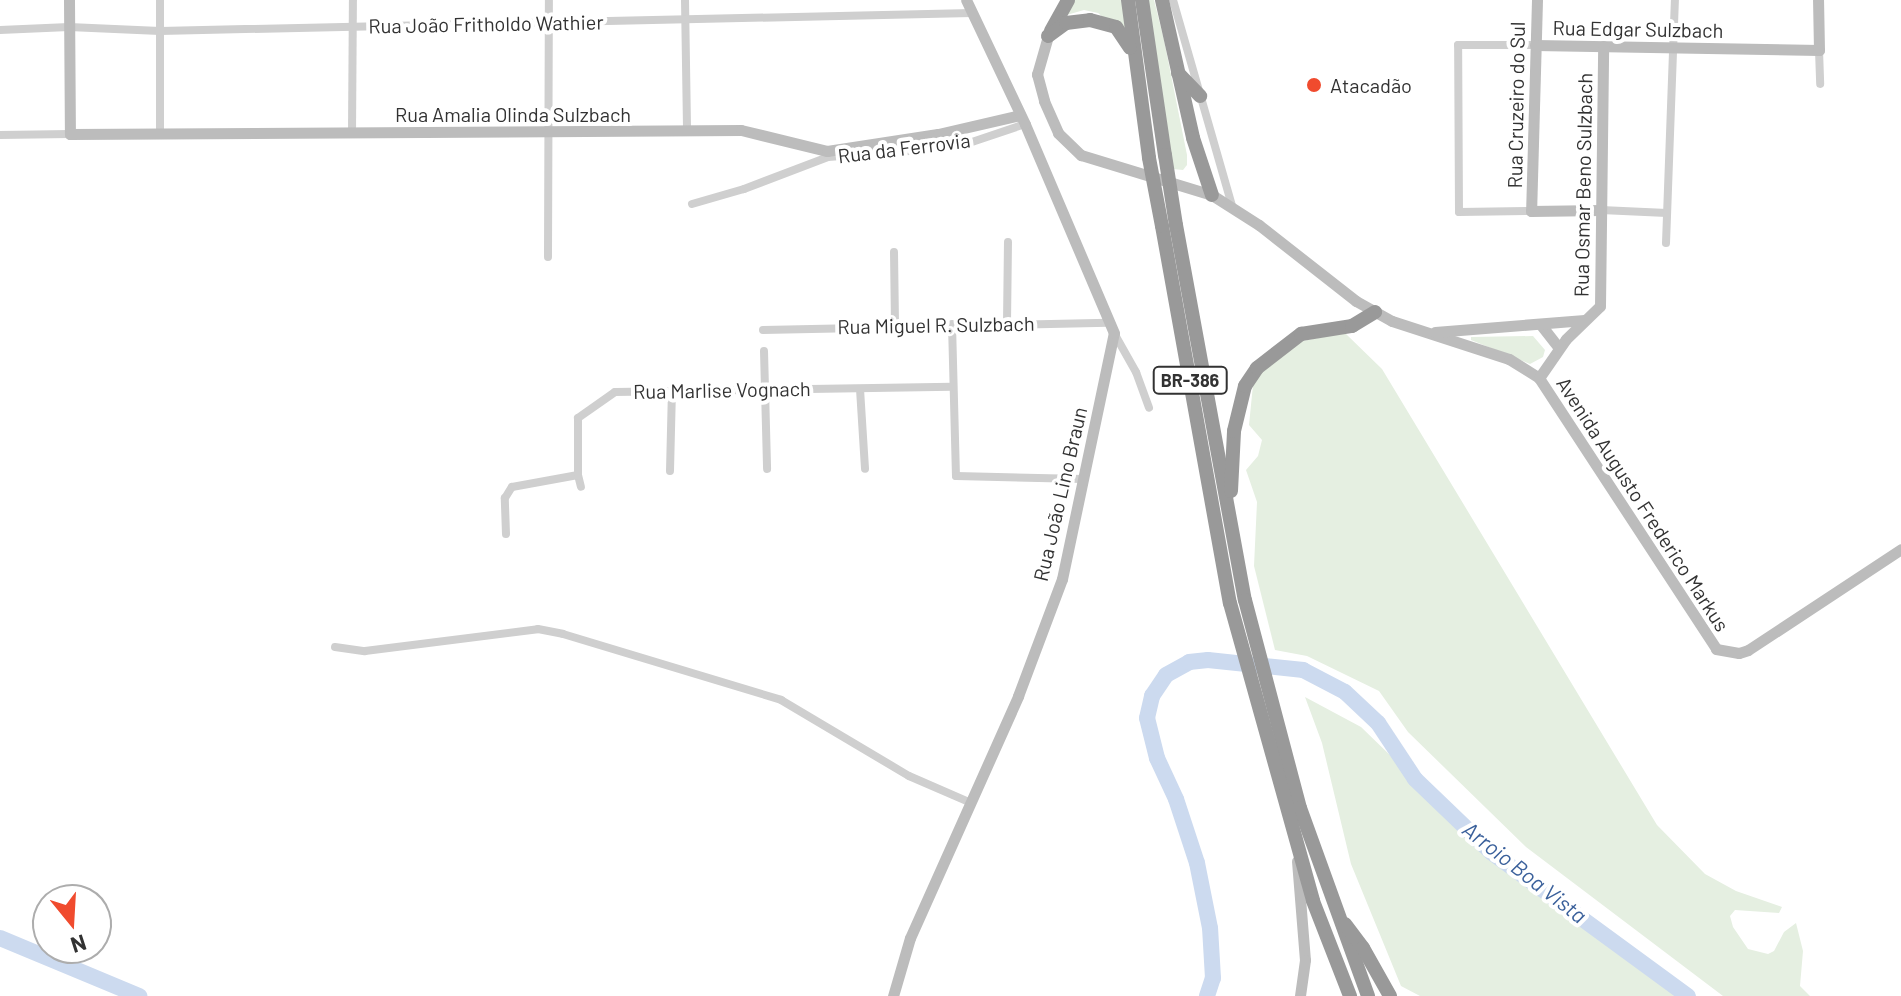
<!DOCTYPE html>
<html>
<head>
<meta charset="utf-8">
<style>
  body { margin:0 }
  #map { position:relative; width:1901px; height:996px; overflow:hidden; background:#fff; font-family:Barlow,sans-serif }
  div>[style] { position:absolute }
  .green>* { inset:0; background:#e5efe1 }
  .river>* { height:16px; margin:-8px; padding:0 8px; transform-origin:8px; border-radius:8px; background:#ccdaef }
  .street>* { height:8px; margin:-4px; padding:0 4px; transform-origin:4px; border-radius:4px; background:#cfcfcf }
  .secondary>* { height:11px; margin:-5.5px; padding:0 5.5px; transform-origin:5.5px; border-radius:5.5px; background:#bcbcbc }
  .highway>* { height:14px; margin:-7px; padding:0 7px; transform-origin:7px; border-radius:7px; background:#999 }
  .highway-bridge>* { height:14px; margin:-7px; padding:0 7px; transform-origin:7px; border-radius:7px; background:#999 }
  .dots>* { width:22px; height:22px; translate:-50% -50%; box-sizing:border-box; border:4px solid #fff; border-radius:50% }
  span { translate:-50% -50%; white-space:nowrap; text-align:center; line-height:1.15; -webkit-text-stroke:8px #fff; paint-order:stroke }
  .shield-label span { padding:2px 6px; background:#fff; border:2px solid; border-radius:6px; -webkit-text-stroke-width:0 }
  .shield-label { font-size:18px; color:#323232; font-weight:700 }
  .street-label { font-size:20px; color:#323232 }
  .poi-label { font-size:20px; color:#323232 }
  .left { translate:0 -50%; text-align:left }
  .water-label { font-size:22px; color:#3a609b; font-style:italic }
  .north { position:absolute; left:32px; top:884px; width:80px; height:80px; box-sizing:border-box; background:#fff; border:2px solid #adadad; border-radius:50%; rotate:162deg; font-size:22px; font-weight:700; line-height:32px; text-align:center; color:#323232 }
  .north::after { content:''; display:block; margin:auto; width:28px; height:36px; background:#f04b2e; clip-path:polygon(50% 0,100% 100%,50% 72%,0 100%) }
</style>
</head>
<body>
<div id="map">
  <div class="green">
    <div style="clip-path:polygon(1072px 0,1124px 0,1127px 37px,1098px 13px,1084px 10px,1063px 16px)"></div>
    <div style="clip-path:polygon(1146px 0,1154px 0,1164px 40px,1187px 155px,1187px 165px,1183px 170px,1173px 169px)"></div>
    <div style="clip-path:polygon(1345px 333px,1382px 369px,1657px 825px,1705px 874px,1736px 891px,1782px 907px,1779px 913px,1735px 910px,1730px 916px,1733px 927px,1748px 949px,1768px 954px,1774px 951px,1784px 932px,1796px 923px,1803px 951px,1800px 986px,1810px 996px,1723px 996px,1526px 847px,1408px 732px,1379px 691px,1307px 656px,1275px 650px,1254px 566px,1257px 502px,1246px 470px,1258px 456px,1262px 440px,1249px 425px,1253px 385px,1259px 370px,1297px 342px)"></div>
    <div style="clip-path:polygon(1533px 336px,1545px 350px,1543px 357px,1530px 364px,1471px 340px,1471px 337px)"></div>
    <div style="clip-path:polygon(1305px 697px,1361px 727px,1516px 877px,1683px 996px,1420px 996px,1401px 986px,1351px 864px,1322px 743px)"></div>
  </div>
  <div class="river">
    <div style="left:0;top:938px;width:151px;rotate:22.6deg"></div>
    <div style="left:1207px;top:996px;width:19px;rotate:-72deg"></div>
    <div style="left:1213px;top:978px;width:50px;rotate:-93.4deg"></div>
    <div style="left:1210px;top:928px;width:66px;rotate:-101.3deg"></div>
    <div style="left:1197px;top:863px;width:67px;rotate:-108.2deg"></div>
    <div style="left:1176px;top:799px;width:45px;rotate:-114.9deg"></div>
    <div style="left:1157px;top:758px;width:41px;rotate:-104deg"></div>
    <div style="left:1147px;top:718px;width:23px;rotate:-77deg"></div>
    <div style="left:1152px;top:696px;width:25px;rotate:-56deg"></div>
    <div style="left:1166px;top:675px;width:26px;rotate:-29deg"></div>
    <div style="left:1189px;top:662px;width:19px;rotate:-6deg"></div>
    <div style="left:1208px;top:660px;width:96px;rotate:6deg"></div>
    <div style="left:1303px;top:670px;width:47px;rotate:27.6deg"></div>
    <div style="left:1345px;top:692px;width:45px;rotate:43.2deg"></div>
    <div style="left:1378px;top:723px;width:67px;rotate:56.5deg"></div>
    <div style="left:1415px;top:779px;width:105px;rotate:43.8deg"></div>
    <div style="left:1491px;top:852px;width:244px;rotate:36.2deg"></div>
  </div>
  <div class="street">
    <div style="left:685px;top:0;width:131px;rotate:89.1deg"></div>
    <div style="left:1173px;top:0;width:214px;rotate:74deg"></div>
    <div style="left:0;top:30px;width:69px;rotate:-2.5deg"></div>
    <div style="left:69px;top:27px;width:91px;rotate:2.5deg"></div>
    <div style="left:160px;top:31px;width:812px;rotate:-1.27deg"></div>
    <div style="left:1819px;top:50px;width:34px;rotate:88deg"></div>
    <div style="left:352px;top:132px;width:132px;rotate:-89.6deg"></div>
    <div style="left:160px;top:133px;width:133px;rotate:-90deg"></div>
    <div style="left:0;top:135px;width:70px;rotate:-0.8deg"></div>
    <div style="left:692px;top:204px;width:54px;rotate:-16.1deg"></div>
    <div style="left:744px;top:189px;width:90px;rotate:-20.9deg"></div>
    <div style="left:828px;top:157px;width:109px;rotate:-4.2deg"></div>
    <div style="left:937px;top:149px;width:33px;rotate:-11deg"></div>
    <div style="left:969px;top:143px;width:59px;rotate:-18.7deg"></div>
    <div style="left:1601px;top:210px;width:66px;rotate:2.6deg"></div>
    <div style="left:1531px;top:211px;width:72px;rotate:179.2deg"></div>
    <div style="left:1459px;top:212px;width:167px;rotate:-90.3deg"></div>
    <div style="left:1458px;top:45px;width:77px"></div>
    <div style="left:1666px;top:243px;width:243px;rotate:-87.9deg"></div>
    <div style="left:894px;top:252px;width:73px;rotate:89.2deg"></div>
    <div style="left:548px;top:257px;width:257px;rotate:-89.8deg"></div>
    <div style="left:1007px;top:323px;width:81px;rotate:-89.3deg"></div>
    <div style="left:952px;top:324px;width:152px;rotate:88.5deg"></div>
    <div style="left:956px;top:476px;width:127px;rotate:1.4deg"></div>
    <div style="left:763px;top:330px;width:345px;rotate:-1.2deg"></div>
    <div style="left:1114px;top:333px;width:45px;rotate:60.6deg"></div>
    <div style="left:1136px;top:372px;width:38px;rotate:70deg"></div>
    <div style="left:764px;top:351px;width:118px;rotate:88.5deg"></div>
    <div style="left:860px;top:389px;width:80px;rotate:86.4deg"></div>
    <div style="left:670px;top:471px;width:80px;rotate:-88.6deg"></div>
    <div style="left:578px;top:475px;width:12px;rotate:76deg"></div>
    <div style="left:506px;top:534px;width:36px;rotate:-92deg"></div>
    <div style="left:505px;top:498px;width:13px;rotate:-58deg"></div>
    <div style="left:512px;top:487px;width:67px;rotate:-10.3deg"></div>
    <div style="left:578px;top:475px;width:57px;rotate:-90deg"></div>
    <div style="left:578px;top:418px;width:45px;rotate:-35.1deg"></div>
    <div style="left:615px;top:392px;width:337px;rotate:-0.9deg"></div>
    <div style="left:335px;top:647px;width:30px;rotate:8deg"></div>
    <div style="left:365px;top:651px;width:174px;rotate:-7.2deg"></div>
    <div style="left:538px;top:629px;width:25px;rotate:11deg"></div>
    <div style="left:563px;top:634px;width:228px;rotate:16.8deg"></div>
    <div style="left:781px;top:700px;width:149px;rotate:30.7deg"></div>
    <div style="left:909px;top:776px;width:65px;rotate:23.4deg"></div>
  </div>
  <div class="secondary">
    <div style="left:69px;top:0;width:134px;rotate:89.6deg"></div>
    <div style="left:70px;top:134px;width:671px;rotate:-0.34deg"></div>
    <div style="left:741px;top:130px;width:89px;rotate:13.7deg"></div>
    <div style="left:827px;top:151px;width:112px;rotate:-8.7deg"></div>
    <div style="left:938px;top:134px;width:84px;rotate:-13deg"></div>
    <div style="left:1537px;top:0;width:211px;rotate:91.6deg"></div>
    <div style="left:1531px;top:211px;width:70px;rotate:-0.8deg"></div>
    <div style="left:1048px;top:36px;width:40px;rotate:106deg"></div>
    <div style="left:1037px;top:74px;width:28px;rotate:75deg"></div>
    <div style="left:1044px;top:101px;width:35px;rotate:66deg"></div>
    <div style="left:1058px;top:133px;width:32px;rotate:44deg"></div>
    <div style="left:1081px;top:155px;width:137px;rotate:17deg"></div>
    <div style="left:1212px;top:195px;width:56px;rotate:32.6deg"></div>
    <div style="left:1259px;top:225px;width:123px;rotate:38.1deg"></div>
    <div style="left:1356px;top:301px;width:41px;rotate:29.1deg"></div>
    <div style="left:1392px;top:321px;width:123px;rotate:18deg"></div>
    <div style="left:1509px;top:359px;width:36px;rotate:32deg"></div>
    <div style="left:1539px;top:378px;width:324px;rotate:56.8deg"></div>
    <div style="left:1716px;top:649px;width:23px;rotate:10deg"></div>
    <div style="left:1739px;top:653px;width:9px;rotate:-18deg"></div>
    <div style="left:1748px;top:650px;width:183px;rotate:-33.4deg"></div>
    <div style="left:1535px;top:45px;width:284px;rotate:1deg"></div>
    <div style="left:1819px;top:50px;width:50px;rotate:-91.1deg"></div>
    <div style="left:1541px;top:325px;width:29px;rotate:52deg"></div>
    <div style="left:1435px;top:332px;width:150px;rotate:-4.6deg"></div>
    <div style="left:1539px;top:378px;width:47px;rotate:-55.3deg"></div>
    <div style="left:1566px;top:339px;width:47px;rotate:-44.1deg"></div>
    <div style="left:1600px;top:306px;width:260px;rotate:-89.3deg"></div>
    <div style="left:1297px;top:861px;width:99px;rotate:85.4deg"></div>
    <div style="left:1305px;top:960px;width:36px;rotate:98deg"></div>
    <div style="left:893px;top:996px;width:60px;rotate:-73.7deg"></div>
    <div style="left:910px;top:938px;width:265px;rotate:-65.9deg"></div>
    <div style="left:1018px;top:696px;width:125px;rotate:-69.4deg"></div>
    <div style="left:1062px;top:579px;width:251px;rotate:-78.1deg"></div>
    <div style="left:1114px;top:333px;width:227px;rotate:-113.1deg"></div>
    <div style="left:1025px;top:124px;width:137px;rotate:-115.4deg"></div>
  </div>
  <div class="highway">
    <div style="left:1128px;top:0;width:159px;rotate:82.4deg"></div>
    <div style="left:1142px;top:0;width:157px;rotate:81.6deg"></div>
    <div style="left:1162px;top:0;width:141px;rotate:77.3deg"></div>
    <div style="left:1193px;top:138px;width:60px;rotate:71.6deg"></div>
    <div style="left:1051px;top:31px;width:35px;rotate:-61deg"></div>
    <div style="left:1048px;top:36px;width:22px;rotate:-36deg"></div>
    <div style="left:1066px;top:23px;width:24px;rotate:-7deg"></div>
    <div style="left:1090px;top:20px;width:27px;rotate:15deg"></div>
    <div style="left:1116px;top:27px;width:25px;rotate:56deg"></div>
    <div style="left:1178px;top:73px;width:32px;rotate:46deg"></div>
    <div style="left:1176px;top:225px;width:381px;rotate:79.6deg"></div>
    <div style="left:1245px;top:600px;width:215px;rotate:75.2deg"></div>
    <div style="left:1300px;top:808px;width:200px;rotate:70.1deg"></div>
    <div style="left:1162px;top:226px;width:383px;rotate:79.8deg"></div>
    <div style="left:1230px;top:603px;width:309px;rotate:74.4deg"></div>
    <div style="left:1313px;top:901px;width:102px;rotate:68.7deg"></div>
    <div style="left:1231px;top:491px;width:60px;rotate:-87.1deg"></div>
    <div style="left:1234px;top:431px;width:46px;rotate:-76.3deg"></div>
    <div style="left:1245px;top:386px;width:22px;rotate:-56deg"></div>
    <div style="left:1257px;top:368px;width:56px;rotate:-37.7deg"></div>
    <div style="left:1301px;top:334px;width:52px;rotate:-8.9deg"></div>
    <div style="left:1352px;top:326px;width:27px;rotate:-31deg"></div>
    <div style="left:1345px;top:924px;width:30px;rotate:53deg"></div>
    <div style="left:1363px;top:948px;width:55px;rotate:60.6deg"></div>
  </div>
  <div class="highway-bridge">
    <div style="left:1165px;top:155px;width:71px;rotate:81.1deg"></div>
    <div style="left:1149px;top:158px;width:69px;rotate:79.2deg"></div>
  </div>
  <div class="dots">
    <div style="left:1314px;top:85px;background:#f04b2e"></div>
  </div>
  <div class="shield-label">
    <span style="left:1190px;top:380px">BR-386</span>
  </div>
  <div class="street-label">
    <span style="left:486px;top:24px;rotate:-1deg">Rua João Fritholdo Wathier</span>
    <span style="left:1638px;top:29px;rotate:1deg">Rua Edgar Sulzbach</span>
    <span style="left:1516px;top:105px;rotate:-89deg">Rua Cruzeiro do Sul</span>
    <span style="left:513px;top:114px">Rua Amalia Olinda Sulzbach</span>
    <span style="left:904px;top:148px;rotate:-7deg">Rua da Ferrovia</span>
    <span style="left:1583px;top:185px;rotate:-89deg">Rua Osmar Beno Sulzbach</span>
    <span style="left:936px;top:325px;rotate:-1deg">Rua Miguel R. Sulzbach</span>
    <span style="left:722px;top:390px;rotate:-1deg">Rua Marlise Vognach</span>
    <span style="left:1060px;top:494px;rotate:-77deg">Rua João Lino Braun</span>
    <span style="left:1643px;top:504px;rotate:57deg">Avenida Augusto Frederico Markus</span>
  </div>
  <div class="poi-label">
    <span class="left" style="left:1330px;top:85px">Atacadão</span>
  </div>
  <div class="water-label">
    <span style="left:1525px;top:872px;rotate:38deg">Arroio Boa Vista</span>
  </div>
  <div class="north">N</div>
</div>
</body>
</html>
